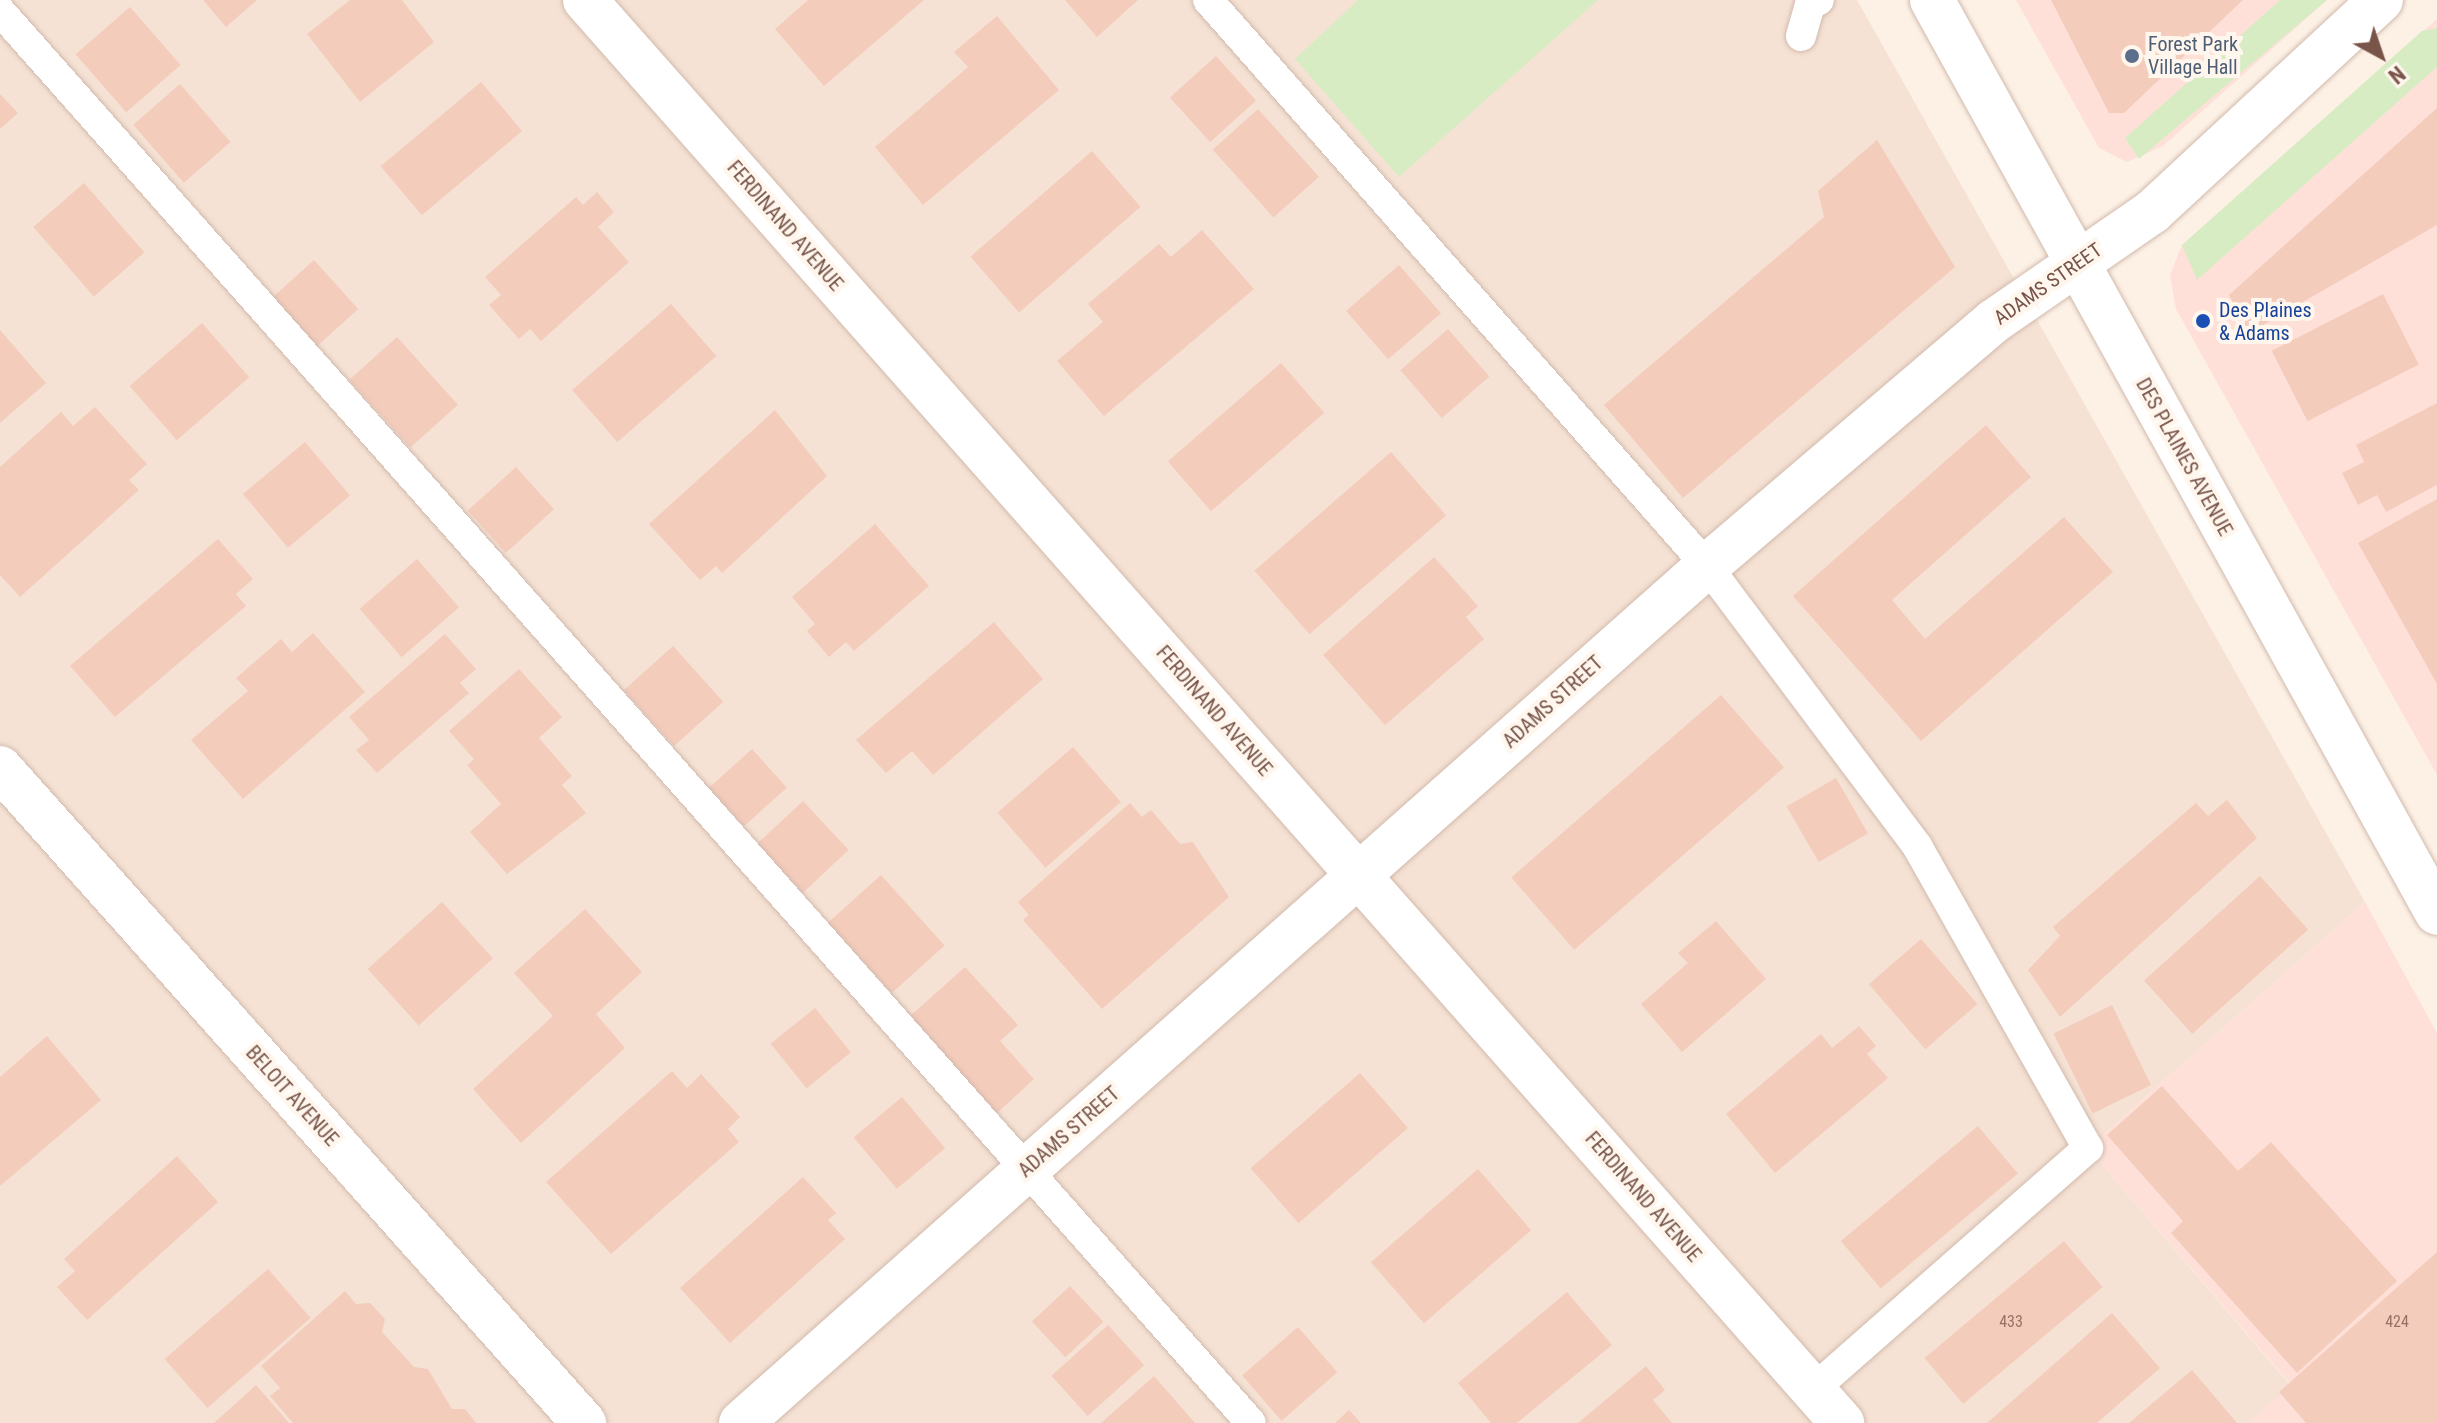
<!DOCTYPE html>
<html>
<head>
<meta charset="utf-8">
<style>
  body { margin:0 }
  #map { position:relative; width:2437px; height:1423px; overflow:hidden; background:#fdf1e6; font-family:"Roboto Condensed",sans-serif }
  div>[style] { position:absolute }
  .residential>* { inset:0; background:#f5e2d4 }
  .commercial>* { inset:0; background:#fee0d9 }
  .green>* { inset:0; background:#d8ecc3 }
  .building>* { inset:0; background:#f4ccbc; transform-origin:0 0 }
  .roads { filter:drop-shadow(0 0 2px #d2baad) drop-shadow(0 0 2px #d2baad) }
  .service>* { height:30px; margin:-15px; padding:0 15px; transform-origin:15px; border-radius:15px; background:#fff }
  .minor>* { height:44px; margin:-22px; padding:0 22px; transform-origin:22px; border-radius:22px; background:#fff }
  .secondary>* { height:44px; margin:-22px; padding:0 22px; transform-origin:22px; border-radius:22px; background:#fff }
  .dots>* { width:22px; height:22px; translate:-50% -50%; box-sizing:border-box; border:4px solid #fff6ed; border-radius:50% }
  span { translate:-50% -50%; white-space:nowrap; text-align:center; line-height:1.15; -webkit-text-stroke:8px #fff6ed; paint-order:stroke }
  .number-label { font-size:16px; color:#977266 }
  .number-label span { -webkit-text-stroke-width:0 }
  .service-label { font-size:20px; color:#4e5e75 }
  .left { translate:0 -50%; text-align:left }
  .street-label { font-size:20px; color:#785449 }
  .transit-label { font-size:20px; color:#164399 }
  .north { position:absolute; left:2341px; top:16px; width:80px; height:80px; -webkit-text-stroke:6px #fff6ed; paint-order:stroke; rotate:140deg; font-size:22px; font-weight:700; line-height:32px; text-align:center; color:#785449 }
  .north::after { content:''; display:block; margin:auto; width:28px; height:36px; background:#785449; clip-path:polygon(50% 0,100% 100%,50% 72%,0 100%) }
</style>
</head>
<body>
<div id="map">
  <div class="residential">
    <div style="clip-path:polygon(0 0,1857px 0,2365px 902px,2088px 1148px,2291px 1386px,2249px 1423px,0 1423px)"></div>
  </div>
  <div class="commercial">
    <div style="clip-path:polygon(2016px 0,2327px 0,2163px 146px,2127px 162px,2099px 148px)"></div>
    <div style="clip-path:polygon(2437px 19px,2437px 775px,2176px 309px,2170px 275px,2182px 245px)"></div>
    <div style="clip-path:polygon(2365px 902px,2437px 1033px,2437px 1423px,2249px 1423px,2291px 1385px,2088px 1148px)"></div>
  </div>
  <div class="green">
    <div style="clip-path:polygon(1358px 0,1598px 0,1399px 177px,1295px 59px)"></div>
    <div style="clip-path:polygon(2280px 0,2327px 0,2139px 159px,2125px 138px)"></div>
    <div style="clip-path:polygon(2437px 28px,2437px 67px,2197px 280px,2182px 245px,2422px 31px)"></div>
  </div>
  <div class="building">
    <div style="clip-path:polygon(203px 0,257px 0,226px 27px)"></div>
    <div style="clip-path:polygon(350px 0,402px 0,434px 42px,360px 102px,307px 34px)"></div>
    <div style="clip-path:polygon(808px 0,924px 0,824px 86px,775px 29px)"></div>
    <div style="clip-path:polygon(1065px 0,1138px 0,1097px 37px)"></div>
    <div style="clip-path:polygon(2051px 0,2243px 0,2124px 113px,2109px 113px)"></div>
    <div style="left:130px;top:7px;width:77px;height:72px;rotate:49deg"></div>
    <div style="clip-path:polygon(997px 16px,1059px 90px,923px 205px,875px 147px,968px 67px,954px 52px)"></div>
    <div style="left:1216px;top:56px;width:60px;height:62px;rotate:48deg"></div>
    <div style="left:481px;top:82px;width:64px;height:131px;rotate:50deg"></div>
    <div style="left:180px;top:84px;width:77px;height:62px;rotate:49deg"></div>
    <div style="clip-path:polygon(0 94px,18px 113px,0 129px)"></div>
    <div style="clip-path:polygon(2437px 108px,2437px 225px,2249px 333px,2229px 295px)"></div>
    <div style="left:1258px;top:109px;width:91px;height:61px;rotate:48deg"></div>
    <div style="clip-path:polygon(1877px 140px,1955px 267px,1683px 498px,1604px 405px,1824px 217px,1818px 191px)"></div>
    <div style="left:1092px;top:151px;width:74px;height:161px;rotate:49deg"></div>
    <div style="left:84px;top:183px;width:92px;height:67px;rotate:49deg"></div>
    <div style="clip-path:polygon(597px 192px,614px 212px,598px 227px,629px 262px,541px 341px,530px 329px,519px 339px,489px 305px,501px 295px,485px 277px,576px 197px,583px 205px)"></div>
    <div style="clip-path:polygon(1202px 230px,1254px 289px,1104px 416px,1057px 361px,1103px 322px,1088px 304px,1159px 244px,1171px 257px)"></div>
    <div style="left:314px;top:260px;width:66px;height:57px;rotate:48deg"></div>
    <div style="left:1399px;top:265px;width:64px;height:70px;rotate:49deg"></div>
    <div style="left:2383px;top:294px;width:79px;height:125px;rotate:63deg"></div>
    <div style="left:671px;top:304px;width:69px;height:131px;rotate:49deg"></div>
    <div style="left:202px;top:323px;width:72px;height:96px;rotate:49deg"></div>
    <div style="left:1448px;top:329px;width:63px;height:63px;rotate:49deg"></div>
    <div style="clip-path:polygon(0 330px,46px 383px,0 423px)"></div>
    <div style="left:397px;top:337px;width:91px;height:64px;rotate:48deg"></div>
    <div style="left:1281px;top:363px;width:66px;height:150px;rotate:49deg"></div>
    <div style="clip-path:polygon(2437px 403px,2437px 485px,2386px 512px,2377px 495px,2358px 505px,2342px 473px,2364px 462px,2356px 445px)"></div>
    <div style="clip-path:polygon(95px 407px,147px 464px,129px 480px,139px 490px,20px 597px,0 575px,0 467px,61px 412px,73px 426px)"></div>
    <div style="clip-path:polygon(775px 410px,827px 476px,722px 573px,716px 566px,700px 580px,649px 524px)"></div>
    <div style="clip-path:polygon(1986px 425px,2031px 477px,1892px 600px,1925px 639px,2064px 517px,2113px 572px,1921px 741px,1793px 596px)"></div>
    <div style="left:305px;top:442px;width:70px;height:81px;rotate:50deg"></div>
    <div style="left:1391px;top:452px;width:84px;height:181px;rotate:49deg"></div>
    <div style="left:516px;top:467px;width:57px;height:65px;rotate:48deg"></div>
    <div style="clip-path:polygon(2437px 499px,2437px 684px,2358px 543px)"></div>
    <div style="clip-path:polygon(875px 524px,929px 586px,854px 651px,846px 642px,829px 657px,807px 631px,815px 624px,792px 597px)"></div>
    <div style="clip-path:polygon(218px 539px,253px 579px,236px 594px,246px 606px,115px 717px,70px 666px)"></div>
    <div style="clip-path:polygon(1434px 557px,1478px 606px,1466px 617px,1484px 639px,1385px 725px,1323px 655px)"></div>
    <div style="left:417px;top:559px;width:64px;height:76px;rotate:49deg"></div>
    <div style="clip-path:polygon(994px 622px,1043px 679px,933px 775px,912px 751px,886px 773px,856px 740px)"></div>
    <div style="clip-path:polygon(313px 633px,365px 692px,243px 799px,191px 740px,248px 691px,236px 678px,281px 639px,292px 652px)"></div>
    <div style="clip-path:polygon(445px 634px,476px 669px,460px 683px,469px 693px,377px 773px,356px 750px,369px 740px,349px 717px)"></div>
    <div style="left:673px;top:646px;width:75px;height:66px;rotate:48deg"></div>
    <div style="clip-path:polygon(519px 669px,562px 717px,539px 738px,572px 776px,562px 785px,586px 813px,507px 874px,470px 832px,501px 804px,467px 765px,474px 759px,449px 731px)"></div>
    <div style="left:1721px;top:695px;width:96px;height:278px;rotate:49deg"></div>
    <div style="left:1073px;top:747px;width:73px;height:100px;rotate:49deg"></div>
    <div style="left:752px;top:749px;width:52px;height:58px;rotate:48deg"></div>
    <div style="left:1836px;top:778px;width:64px;height:57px;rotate:60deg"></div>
    <div style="clip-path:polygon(2227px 800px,2257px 838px,2060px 1017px,2028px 970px,2060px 936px,2053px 927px,2196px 803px,2208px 816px)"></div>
    <div style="left:803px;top:801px;width:67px;height:63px;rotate:47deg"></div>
    <div style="clip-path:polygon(1130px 803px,1142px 817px,1151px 810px,1180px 844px,1193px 842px,1229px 897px,1102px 1009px,1023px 920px,1029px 915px,1018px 902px)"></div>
    <div style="left:881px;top:875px;width:95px;height:71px;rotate:48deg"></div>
    <div style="left:2260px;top:876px;width:72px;height:156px;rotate:48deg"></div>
    <div style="left:442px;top:902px;width:76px;height:100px;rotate:48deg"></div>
    <div style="clip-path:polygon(585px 909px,642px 972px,596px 1014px,625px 1048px,521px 1143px,473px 1089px,553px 1016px,514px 973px)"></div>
    <div style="clip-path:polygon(1716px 921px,1766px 979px,1682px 1052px,1641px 1004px,1688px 963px,1678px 953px)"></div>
    <div style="left:1921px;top:939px;width:86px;height:69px;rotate:49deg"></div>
    <div style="clip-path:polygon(965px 967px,1018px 1025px,1000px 1041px,1034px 1079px,995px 1115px,908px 1018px)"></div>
    <div style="left:2112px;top:1005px;width:89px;height:65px;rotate:64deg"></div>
    <div style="left:815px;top:1008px;width:57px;height:57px;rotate:51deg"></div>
    <div style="clip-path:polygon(1859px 1026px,1876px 1046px,1867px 1054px,1888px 1078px,1775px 1173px,1726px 1114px,1821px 1034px,1832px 1048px)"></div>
    <div style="clip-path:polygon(47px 1036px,101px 1100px,0 1186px,0 1077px)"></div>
    <div style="clip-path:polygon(672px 1071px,687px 1088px,701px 1074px,740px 1117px,728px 1129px,739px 1142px,611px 1254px,546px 1182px)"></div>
    <div style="left:1360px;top:1073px;width:73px;height:145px;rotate:49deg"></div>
    <div style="clip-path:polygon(2162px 1086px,2238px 1171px,2271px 1142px,2397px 1281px,2297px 1373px,2171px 1233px,2183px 1221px,2107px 1135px)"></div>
    <div style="left:902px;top:1097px;width:67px;height:63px;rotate:50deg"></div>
    <div style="left:1978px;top:1126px;width:62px;height:179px;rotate:50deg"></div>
    <div style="clip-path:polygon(177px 1156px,218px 1202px,87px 1320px,57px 1287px,75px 1271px,64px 1259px)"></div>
    <div style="left:1478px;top:1169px;width:81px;height:142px;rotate:49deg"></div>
    <div style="clip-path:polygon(803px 1177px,836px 1213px,828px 1220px,845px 1239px,730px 1343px,680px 1288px)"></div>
    <div style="left:2064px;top:1241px;width:60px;height:182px;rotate:50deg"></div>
    <div style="clip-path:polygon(2437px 1252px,2437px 1423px,2306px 1423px,2279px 1392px)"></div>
    <div style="left:268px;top:1269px;width:65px;height:137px;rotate:49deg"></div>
    <div style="left:1070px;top:1286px;width:49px;height:52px;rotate:47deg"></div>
    <div style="clip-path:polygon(345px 1291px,356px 1304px,370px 1303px,385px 1319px,382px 1332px,414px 1367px,428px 1369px,452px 1409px,465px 1409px,476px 1423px,293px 1423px,270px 1396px,280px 1388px,261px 1366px)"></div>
    <div style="clip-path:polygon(1567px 1292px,1612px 1345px,1517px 1423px,1491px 1423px,1458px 1383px)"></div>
    <div style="clip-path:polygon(2112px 1313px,2160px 1368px,2097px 1423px,1987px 1423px)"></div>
    <div style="left:1108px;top:1325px;width:54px;height:76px;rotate:48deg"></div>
    <div style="left:1298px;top:1327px;width:60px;height:74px;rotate:49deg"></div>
    <div style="clip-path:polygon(1646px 1366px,1665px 1390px,1653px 1400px,1672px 1423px,1578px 1423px)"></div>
    <div style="clip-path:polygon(2192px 1370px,2237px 1423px,2129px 1423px)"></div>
    <div style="clip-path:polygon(1154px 1376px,1195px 1423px,1101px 1423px)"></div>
    <div style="clip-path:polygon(256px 1385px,289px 1423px,214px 1423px)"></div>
    <div style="clip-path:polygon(1349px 1410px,1361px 1423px,1335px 1423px)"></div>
  </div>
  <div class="roads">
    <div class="service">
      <div style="left:1208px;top:0;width:755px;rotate:48.6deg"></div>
      <div style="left:1707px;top:566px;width:350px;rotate:53.1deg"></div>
      <div style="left:1917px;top:846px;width:347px;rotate:60.5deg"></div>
      <div style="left:2088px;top:1148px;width:366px;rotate:138.7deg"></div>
      <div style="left:0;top:11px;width:1886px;rotate:48.46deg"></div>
      <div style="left:1801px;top:36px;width:32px;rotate:-74deg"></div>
      <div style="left:1810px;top:5px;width:10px;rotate:-29deg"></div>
    </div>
    <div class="minor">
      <div style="left:585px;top:0;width:1899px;rotate:48.54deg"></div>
      <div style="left:0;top:768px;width:878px;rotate:48.28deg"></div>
      <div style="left:741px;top:1423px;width:1291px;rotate:-41.58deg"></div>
      <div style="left:1707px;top:566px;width:377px;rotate:-40.5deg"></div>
      <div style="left:1994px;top:321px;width:192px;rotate:-34.6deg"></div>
      <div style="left:2152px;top:212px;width:312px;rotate:-42.8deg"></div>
    </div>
    <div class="secondary">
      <div style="left:1932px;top:0;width:1043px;rotate:61.05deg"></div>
    </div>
  </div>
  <div class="dots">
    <div style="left:2132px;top:56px;background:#5c6f8a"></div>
    <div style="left:2203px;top:321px;background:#1a4fb4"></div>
  </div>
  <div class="number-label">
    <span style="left:2011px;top:1322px">433</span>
    <span style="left:2397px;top:1322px">424</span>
  </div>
  <div class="service-label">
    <span class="left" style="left:2148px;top:56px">Forest Park<br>Village Hall</span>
  </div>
  <div class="street-label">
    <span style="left:785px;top:226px;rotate:49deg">FERDINAND AVENUE</span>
    <span style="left:2048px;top:284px;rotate:-35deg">ADAMS STREET</span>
    <span style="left:2184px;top:457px;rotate:61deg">DES PLAINES AVENUE</span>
    <span style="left:1553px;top:702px;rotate:-42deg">ADAMS STREET</span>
    <span style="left:1214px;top:711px;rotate:49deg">FERDINAND AVENUE</span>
    <span style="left:292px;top:1096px;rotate:48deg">BELOIT AVENUE</span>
    <span style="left:1069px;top:1132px;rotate:-41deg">ADAMS STREET</span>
    <span style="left:1643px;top:1197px;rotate:49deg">FERDINAND AVENUE</span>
  </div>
  <div class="transit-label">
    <span class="left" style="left:2219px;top:322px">Des Plaines<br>&amp; Adams</span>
  </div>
  <div class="north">N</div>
</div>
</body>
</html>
